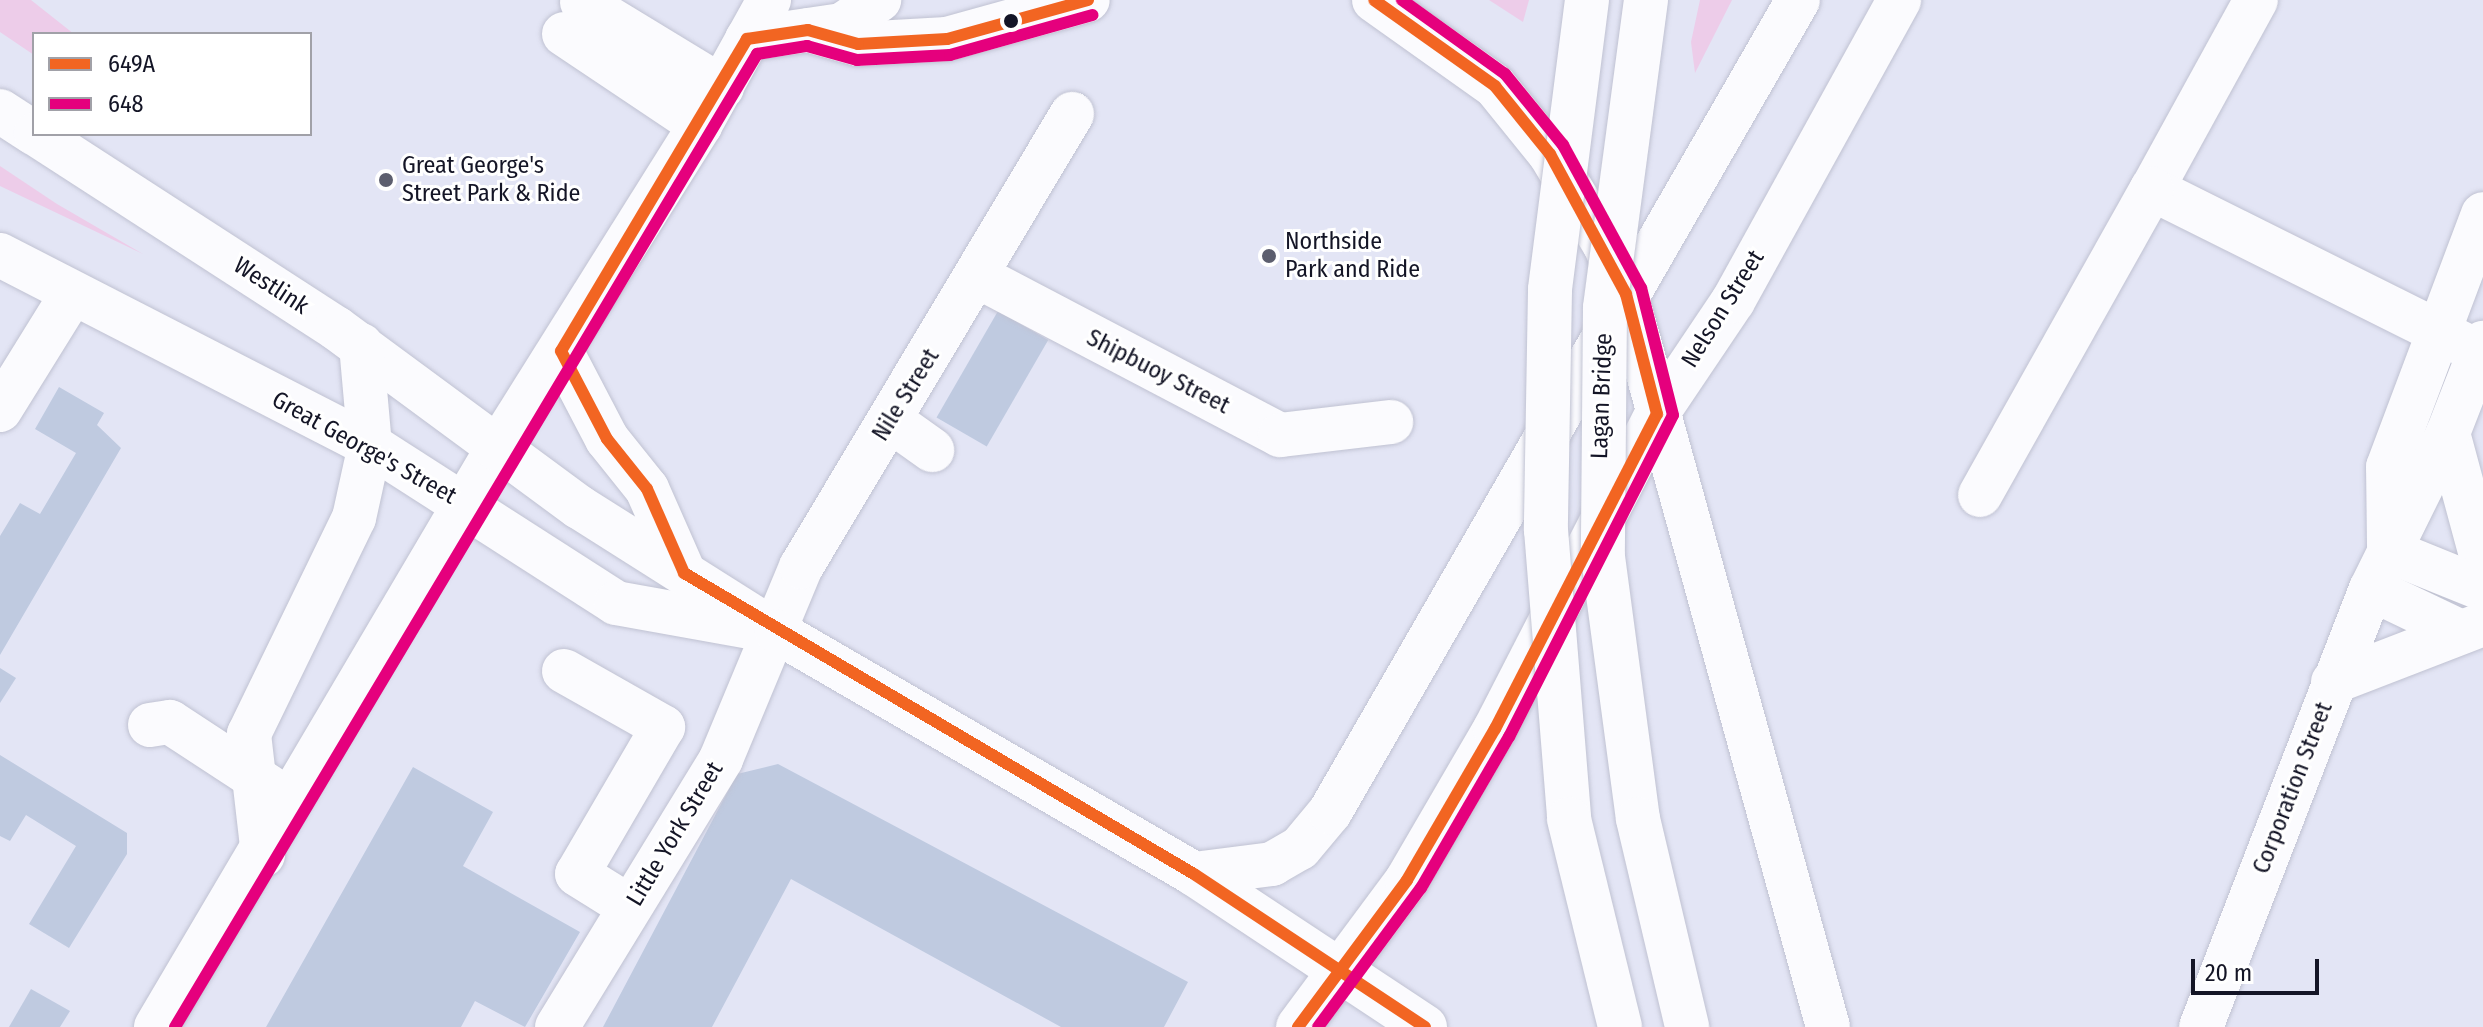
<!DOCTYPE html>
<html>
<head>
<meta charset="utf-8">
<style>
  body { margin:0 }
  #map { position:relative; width:2483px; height:1027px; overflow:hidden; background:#e3e5f5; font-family:"Fira Sans Condensed",sans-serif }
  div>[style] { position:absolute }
  .green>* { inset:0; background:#edcce9 }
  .building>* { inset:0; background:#bfcae0; transform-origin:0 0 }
  .roads { filter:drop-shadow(0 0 2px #c0c2d2) drop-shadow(0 0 2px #c0c2d2) }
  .minor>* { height:44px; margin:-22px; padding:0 22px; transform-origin:22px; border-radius:22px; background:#fbfbfe }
  .major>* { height:44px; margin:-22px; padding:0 22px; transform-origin:22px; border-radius:22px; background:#fbfbfe }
  .highway>* { height:44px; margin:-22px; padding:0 22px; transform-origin:22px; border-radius:22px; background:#fbfbfe }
  .bridges { filter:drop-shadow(0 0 2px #c0c2d2) drop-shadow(0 0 2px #c0c2d2) }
  .highway-bridge>* { height:44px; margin:-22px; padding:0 22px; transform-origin:22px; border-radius:22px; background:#fbfbfe }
  .bus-1>* { height:12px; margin:-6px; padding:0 6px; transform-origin:6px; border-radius:6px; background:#f26522 }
  .bus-2>* { height:12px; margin:-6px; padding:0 6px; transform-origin:6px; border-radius:6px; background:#e5007d }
  .dots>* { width:22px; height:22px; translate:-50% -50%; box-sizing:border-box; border:4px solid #fff; border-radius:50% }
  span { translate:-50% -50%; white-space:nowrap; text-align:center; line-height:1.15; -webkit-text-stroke:6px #fff; paint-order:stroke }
  .poi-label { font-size:24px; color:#141526 }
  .left { translate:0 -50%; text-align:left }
  .street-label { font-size:24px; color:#141526 }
  .legend { position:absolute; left:32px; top:32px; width:280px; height:104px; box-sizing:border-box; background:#fff; border:2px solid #a1a1a8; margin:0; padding:10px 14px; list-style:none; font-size:24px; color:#141526 }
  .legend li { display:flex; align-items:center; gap:16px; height:40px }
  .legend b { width:40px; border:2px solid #a1a1a8 }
  .scale { position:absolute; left:2191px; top:959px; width:128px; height:36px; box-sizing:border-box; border:4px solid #141526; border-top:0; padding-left:10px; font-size:24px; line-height:28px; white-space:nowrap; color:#141526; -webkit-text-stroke:6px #fff; paint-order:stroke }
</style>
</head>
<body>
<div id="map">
  <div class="green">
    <div style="clip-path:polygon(0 0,31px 0,74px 34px,34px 34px,34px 55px,0 32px)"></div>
    <div style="clip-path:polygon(1489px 0,1529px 0,1523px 22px)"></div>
    <div style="clip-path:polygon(1700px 0,1732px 0,1695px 73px,1691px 42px)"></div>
    <div style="clip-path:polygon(0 166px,57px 204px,143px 254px,0 186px)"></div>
  </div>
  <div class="building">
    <div style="left:998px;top:311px;width:58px;height:123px;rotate:30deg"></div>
    <div style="clip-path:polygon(59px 387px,104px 413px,97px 425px,121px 448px,0 655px,0 536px,20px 503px,40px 514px,76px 453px,35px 429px)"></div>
    <div style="clip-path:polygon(0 668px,16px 678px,0 703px)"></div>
    <div style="clip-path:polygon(0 755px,127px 833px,127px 854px,69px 948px,29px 924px,76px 846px,26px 815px,10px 841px,0 836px)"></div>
    <div style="clip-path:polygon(778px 764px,1188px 982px,1164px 1027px,1061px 1027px,791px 879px,712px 1027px,603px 1027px,737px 774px)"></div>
    <div style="clip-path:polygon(413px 767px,493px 812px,463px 866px,580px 932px,525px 1027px,475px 1001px,461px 1027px,266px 1027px)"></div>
    <div style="clip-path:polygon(31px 989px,70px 1011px,60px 1027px,9px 1027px)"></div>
  </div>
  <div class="roads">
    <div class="minor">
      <div style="left:2256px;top:0;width:216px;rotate:118.8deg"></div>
      <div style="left:2152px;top:189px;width:365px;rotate:26.5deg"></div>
      <div style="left:582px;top:2px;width:164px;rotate:31.3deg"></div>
      <div style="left:808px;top:30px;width:52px;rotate:15.6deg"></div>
      <div style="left:858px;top:44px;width:89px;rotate:-3.2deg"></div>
      <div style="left:947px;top:39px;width:146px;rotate:-15.5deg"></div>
      <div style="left:564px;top:34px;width:164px;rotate:33.8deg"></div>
      <div style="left:0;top:255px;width:416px;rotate:27.2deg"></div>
      <div style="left:370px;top:445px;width:292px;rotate:32.7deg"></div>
      <div style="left:616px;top:603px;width:164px;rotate:10.2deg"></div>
      <div style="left:979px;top:277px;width:340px;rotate:27.7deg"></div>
      <div style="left:1280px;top:435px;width:112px;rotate:-6.7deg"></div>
      <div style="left:0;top:410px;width:137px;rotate:-58.2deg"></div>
      <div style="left:890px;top:420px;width:52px;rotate:35.5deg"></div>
      <div style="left:2448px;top:433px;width:135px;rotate:74.9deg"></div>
      <div style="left:1980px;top:495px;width:351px;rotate:-60.7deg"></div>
      <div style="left:2389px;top:545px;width:78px;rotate:-90.7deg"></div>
      <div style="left:2388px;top:467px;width:270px;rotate:-69.4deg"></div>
      <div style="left:2389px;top:551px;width:101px;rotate:22deg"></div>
      <div style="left:2371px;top:589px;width:100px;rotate:25.5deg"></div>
      <div style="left:564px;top:671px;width:114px;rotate:29.5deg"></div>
      <div style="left:663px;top:727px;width:170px;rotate:120.3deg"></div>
      <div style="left:577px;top:874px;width:62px;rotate:31.9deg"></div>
      <div style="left:2333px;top:682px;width:161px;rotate:-21.1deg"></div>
      <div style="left:150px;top:725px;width:20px;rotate:-9deg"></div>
      <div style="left:170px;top:722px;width:128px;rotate:33.2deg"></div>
      <div style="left:557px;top:1027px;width:314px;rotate:-58.5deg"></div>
      <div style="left:721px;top:759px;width:208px;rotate:-67.4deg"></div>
      <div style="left:801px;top:567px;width:528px;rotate:-59.11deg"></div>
      <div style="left:2201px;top:1027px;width:470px;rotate:-68.8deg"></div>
      <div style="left:2371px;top:589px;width:174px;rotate:-63.7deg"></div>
      <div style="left:2448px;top:433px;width:97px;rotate:-68.7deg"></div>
    </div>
    <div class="major">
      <div style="left:263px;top:855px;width:122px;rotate:-96.6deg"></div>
      <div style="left:249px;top:734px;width:240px;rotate:-64.1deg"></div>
      <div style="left:354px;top:518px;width:75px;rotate:-77.6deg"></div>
      <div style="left:156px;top:1027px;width:671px;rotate:-59.46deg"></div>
      <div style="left:497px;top:449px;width:382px;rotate:-57.9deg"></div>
      <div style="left:700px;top:125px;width:143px;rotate:-61.1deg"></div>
      <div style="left:1298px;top:1027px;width:183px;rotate:-53.4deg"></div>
      <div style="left:1407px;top:880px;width:175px;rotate:-59.8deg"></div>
      <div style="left:1495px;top:729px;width:354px;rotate:-62.8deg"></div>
      <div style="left:1657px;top:414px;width:136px;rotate:-56.1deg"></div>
      <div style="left:1733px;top:301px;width:344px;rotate:-61.1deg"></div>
    </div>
    <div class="highway">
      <div style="left:1374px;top:0;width:148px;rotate:35.4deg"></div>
      <div style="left:1495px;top:86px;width:87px;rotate:51deg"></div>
      <div style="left:1550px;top:154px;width:106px;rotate:58.9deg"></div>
      <div style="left:1605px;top:245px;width:53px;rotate:66.8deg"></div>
      <div style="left:1626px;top:294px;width:760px;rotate:74.59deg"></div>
      <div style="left:747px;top:39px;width:96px;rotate:-8.4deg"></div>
      <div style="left:842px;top:25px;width:45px;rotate:-34deg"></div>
      <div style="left:0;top:111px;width:40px;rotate:32.9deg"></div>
      <div style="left:36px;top:134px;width:357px;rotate:32.9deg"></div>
      <div style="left:336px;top:328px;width:302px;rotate:36.4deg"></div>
      <div style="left:579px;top:507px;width:234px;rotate:32.3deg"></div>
      <div style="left:777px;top:632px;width:482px;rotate:30.1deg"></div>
      <div style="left:1194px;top:874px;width:277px;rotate:33.5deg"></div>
      <div style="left:361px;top:345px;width:100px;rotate:84.9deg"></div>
      <div style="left:561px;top:351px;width:99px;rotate:62.4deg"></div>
      <div style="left:607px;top:439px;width:64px;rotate:51.3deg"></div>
      <div style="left:647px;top:489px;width:92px;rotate:66.2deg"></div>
      <div style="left:1194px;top:874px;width:79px;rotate:-7.3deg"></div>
      <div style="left:1272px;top:864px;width:32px;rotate:-30deg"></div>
      <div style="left:1300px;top:848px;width:47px;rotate:-50.2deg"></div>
      <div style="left:1330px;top:812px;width:937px;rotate:-60.04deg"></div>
    </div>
  </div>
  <div class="bridges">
    <div class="highway-bridge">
      <div style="left:1587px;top:0;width:292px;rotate:97.3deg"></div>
      <div style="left:1550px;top:290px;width:240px;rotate:91deg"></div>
      <div style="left:1546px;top:530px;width:290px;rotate:85.4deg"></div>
      <div style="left:1569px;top:819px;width:214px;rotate:76.2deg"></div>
      <div style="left:1646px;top:0;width:311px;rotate:97.6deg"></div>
      <div style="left:1605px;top:308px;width:249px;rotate:90.5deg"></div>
      <div style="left:1603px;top:557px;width:264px;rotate:82.4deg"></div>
      <div style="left:1638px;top:819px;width:214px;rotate:76.7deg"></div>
    </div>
  </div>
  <div class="bus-1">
    <div style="left:1088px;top:0;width:146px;rotate:164.5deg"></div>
    <div style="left:947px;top:39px;width:89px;rotate:176.8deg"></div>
    <div style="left:858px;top:44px;width:52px;rotate:-164.4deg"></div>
    <div style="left:808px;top:30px;width:62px;rotate:171.6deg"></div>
    <div style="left:747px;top:39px;width:363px;rotate:120.8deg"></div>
    <div style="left:561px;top:351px;width:99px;rotate:62.4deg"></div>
    <div style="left:607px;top:439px;width:64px;rotate:51.3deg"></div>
    <div style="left:647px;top:489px;width:92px;rotate:66.2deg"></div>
    <div style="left:684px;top:573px;width:592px;rotate:30.55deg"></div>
    <div style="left:1194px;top:874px;width:277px;rotate:33.5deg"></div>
    <div style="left:1298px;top:1027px;width:183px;rotate:-53.4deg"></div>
    <div style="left:1407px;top:880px;width:175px;rotate:-59.8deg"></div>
    <div style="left:1495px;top:729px;width:354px;rotate:-62.8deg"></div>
    <div style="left:1657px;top:414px;width:124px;rotate:-104.5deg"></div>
    <div style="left:1626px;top:294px;width:159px;rotate:-118.5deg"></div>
    <div style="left:1550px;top:154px;width:87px;rotate:-129deg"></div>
    <div style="left:1495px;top:86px;width:148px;rotate:-144.6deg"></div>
  </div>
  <div class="bus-2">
    <div style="left:175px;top:1027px;width:1134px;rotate:-59.11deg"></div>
    <div style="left:757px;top:54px;width:51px;rotate:-9.1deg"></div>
    <div style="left:807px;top:46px;width:52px;rotate:15.6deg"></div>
    <div style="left:857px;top:60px;width:93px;rotate:-3.1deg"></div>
    <div style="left:950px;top:55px;width:148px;rotate:-15.7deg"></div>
    <div style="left:1318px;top:1027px;width:173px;rotate:-53.5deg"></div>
    <div style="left:1421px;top:888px;width:175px;rotate:-59.8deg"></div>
    <div style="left:1509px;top:737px;width:361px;rotate:-63deg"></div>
    <div style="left:1673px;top:415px;width:131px;rotate:-104.1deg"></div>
    <div style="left:1641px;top:288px;width:163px;rotate:-118.6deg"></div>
    <div style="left:1563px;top:145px;width:92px;rotate:-129.2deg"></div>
    <div style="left:1505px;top:74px;width:127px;rotate:-144.3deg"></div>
  </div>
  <div class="dots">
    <div style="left:1011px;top:21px;background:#141526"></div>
    <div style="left:386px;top:180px;background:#5c5e6e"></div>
    <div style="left:1269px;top:256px;background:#5c5e6e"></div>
  </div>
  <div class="poi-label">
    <span class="left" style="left:402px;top:180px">Great George's<br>Street Park &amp; Ride</span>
    <span class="left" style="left:1285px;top:256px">Northside<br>Park and Ride</span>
  </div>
  <div class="street-label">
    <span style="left:271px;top:286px;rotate:33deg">Westlink</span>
    <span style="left:1723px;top:309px;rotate:-58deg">Nelson Street</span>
    <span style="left:1158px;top:372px;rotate:27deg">Shipbuoy Street</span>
    <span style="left:906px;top:395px;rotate:-58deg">Nile Street</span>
    <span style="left:1602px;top:396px;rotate:-88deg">Lagan Bridge</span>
    <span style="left:364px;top:448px;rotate:29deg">Great George's Street</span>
    <span style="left:2293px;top:788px;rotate:-69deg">Corporation Street</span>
    <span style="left:675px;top:834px;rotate:-59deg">Little York Street</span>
  </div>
  <ul class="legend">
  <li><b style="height:10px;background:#f26522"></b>649A</li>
  <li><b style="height:10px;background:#e5007d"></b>648</li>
  </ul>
  <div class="scale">20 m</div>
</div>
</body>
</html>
